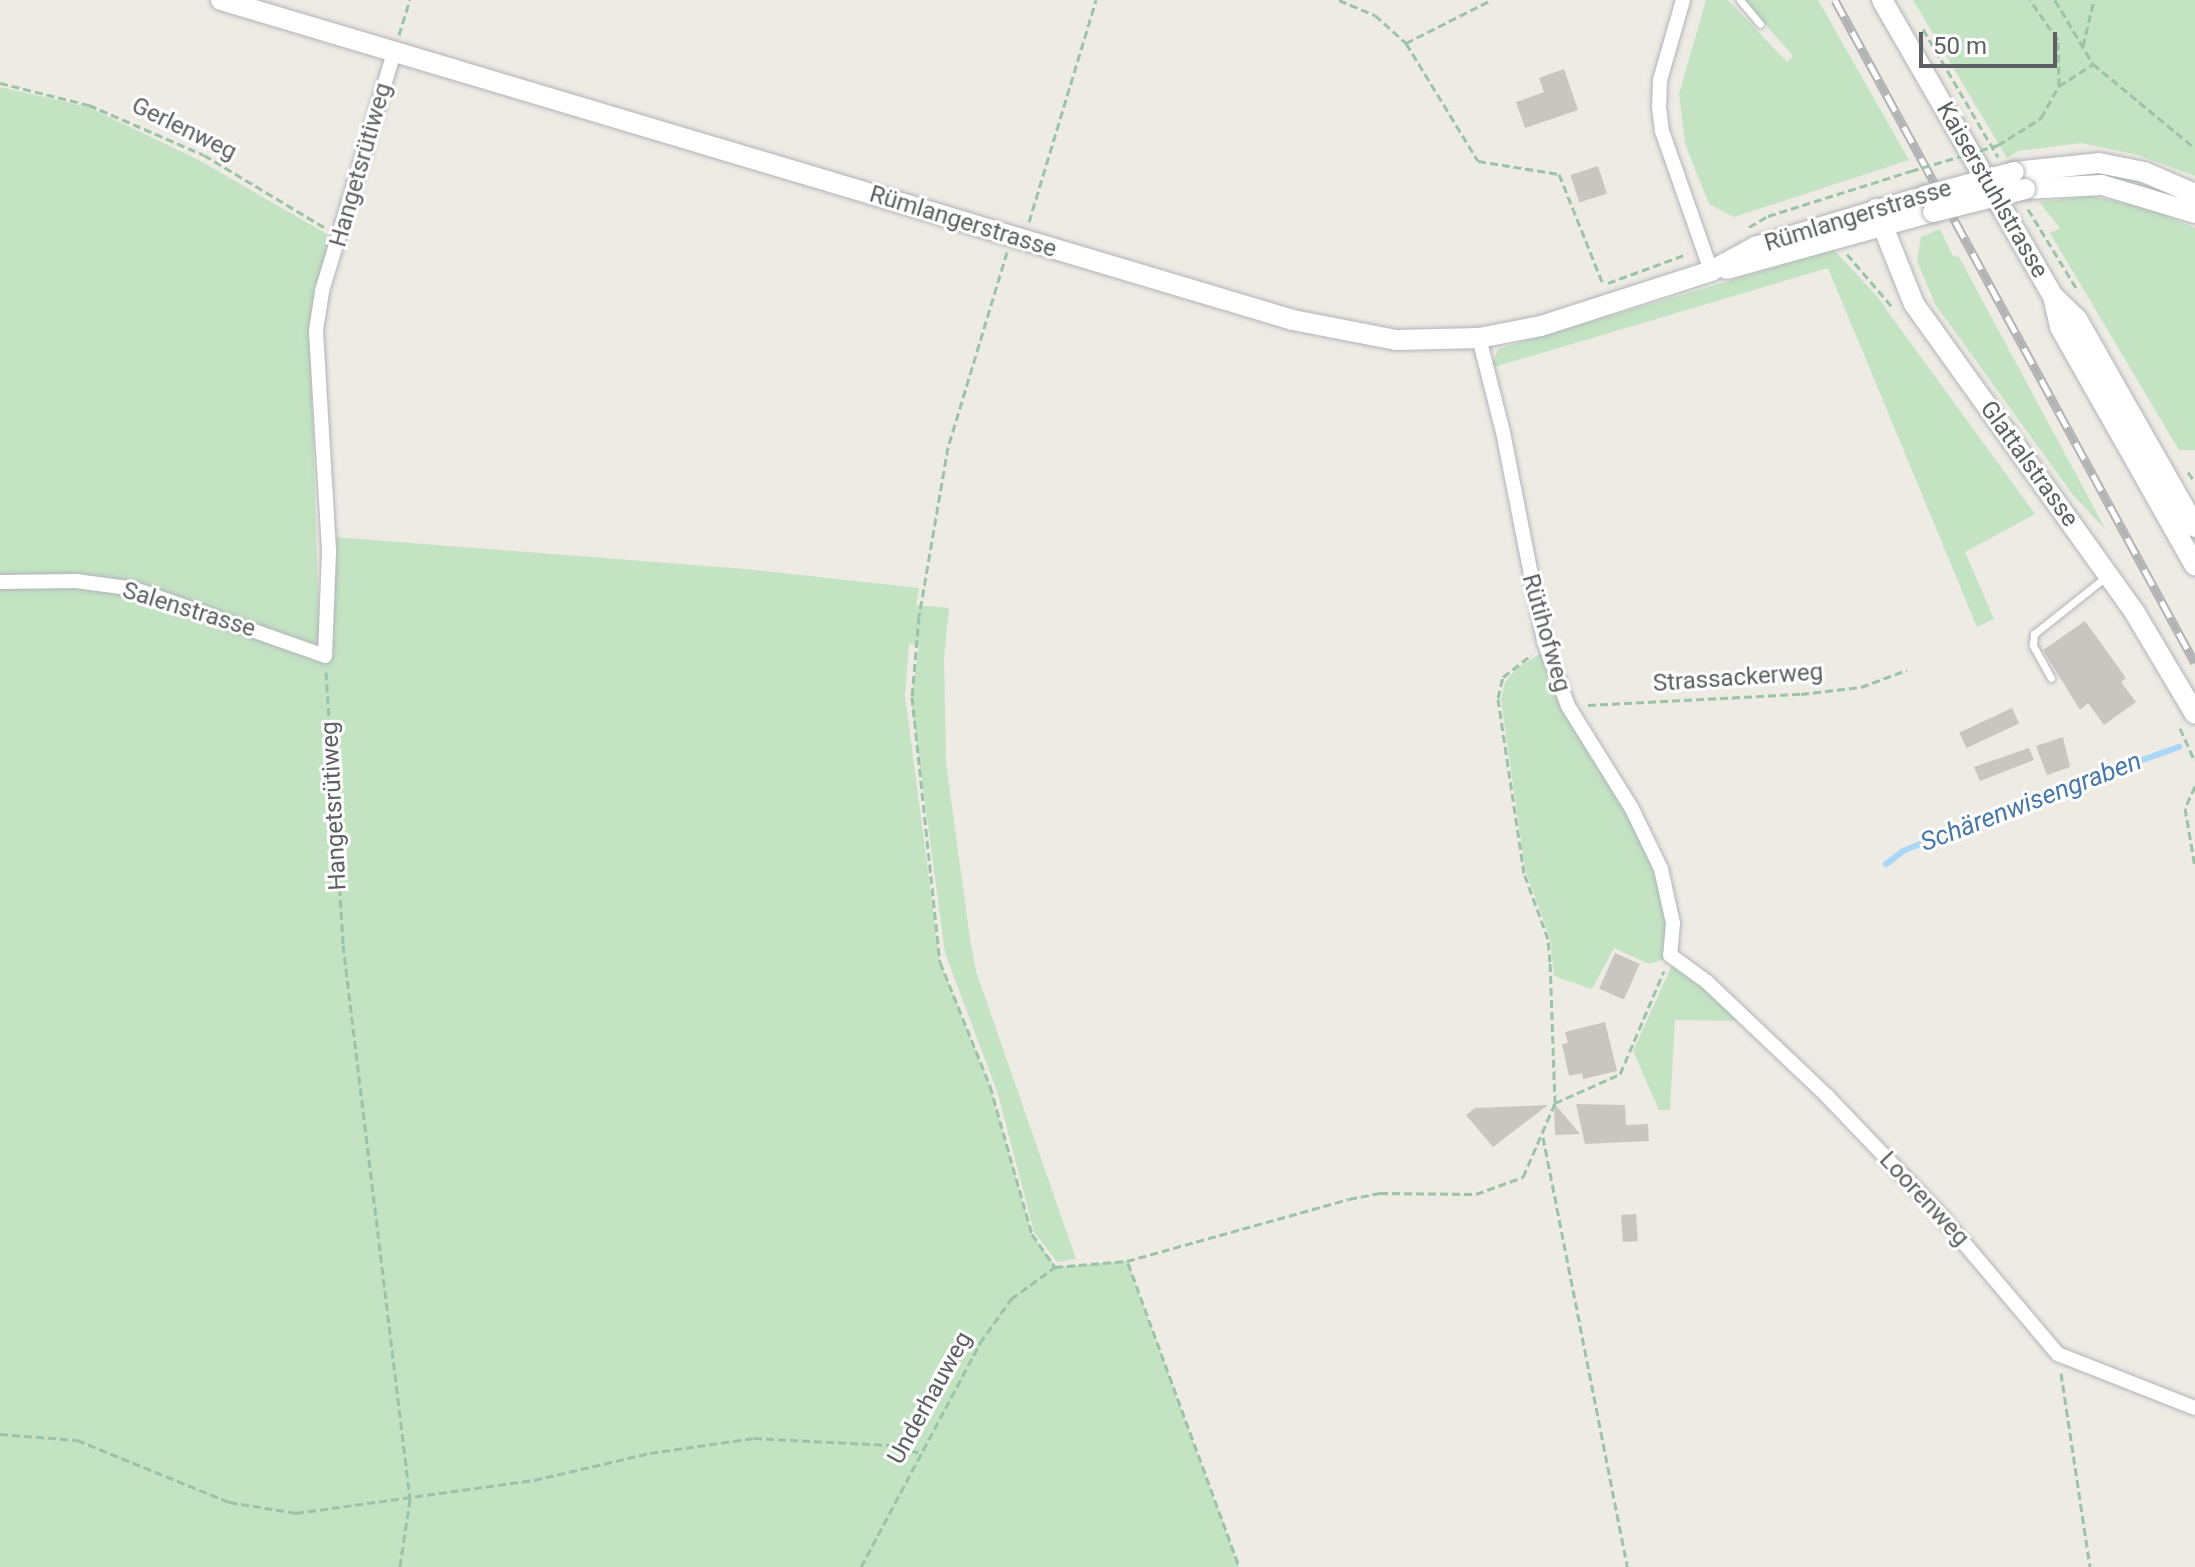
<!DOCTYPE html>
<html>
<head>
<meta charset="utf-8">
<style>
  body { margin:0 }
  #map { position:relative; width:2195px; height:1567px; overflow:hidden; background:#edebe4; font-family:Roboto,sans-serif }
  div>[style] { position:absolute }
  .green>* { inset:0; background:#c3e3c3 }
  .stream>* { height:6px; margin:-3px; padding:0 3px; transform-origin:3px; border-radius:3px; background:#aad6f8 }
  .building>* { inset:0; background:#c9c6c1; transform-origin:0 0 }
  .path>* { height:3px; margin-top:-1.5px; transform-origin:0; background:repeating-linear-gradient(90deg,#9cc3a7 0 8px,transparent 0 12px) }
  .roads { filter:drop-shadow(0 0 2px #b1b4b8) drop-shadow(0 0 2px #b1b4b8) }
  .lane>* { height:7px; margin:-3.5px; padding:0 3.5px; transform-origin:3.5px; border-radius:3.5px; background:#fff }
  .street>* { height:14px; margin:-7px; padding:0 7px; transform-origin:7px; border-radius:7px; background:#fff }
  .secondary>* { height:20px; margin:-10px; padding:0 10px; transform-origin:10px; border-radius:10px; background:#fff }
  .rail>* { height:9px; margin-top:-4.5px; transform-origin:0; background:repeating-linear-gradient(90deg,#fff 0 18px,#b2b3b3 0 36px); box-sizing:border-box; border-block:2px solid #b2b3b3 }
  .path-bridge>* { height:3px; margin-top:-1.5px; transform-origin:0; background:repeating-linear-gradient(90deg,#9cc3a7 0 8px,transparent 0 12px) }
  .bridges { filter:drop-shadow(0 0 2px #b0b3b8) drop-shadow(0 0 2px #b0b3b8) }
  .secondary-bridge>* { height:20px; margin:-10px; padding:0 10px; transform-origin:10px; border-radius:10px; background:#fff }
  span { translate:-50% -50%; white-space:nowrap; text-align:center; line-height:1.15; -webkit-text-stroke:6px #fff; paint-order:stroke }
  .street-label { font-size:24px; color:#5c5f63 }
  .water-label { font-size:26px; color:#4878a8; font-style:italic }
  .scale { position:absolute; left:1919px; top:32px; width:138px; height:36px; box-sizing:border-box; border:4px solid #5c5f63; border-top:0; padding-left:10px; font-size:24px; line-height:28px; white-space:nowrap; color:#5c5f63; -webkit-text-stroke:6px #fff; paint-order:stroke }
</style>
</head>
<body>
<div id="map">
  <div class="green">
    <div style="clip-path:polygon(1706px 0,1728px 0,1787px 62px,1793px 56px,1744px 0,1818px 0,1909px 160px,1734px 217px,1709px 204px,1685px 144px,1679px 94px)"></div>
    <div style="clip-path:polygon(1913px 0,2195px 0,2195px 176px,2138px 155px,2081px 143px,2018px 151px,2007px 158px)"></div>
    <div style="clip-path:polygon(0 87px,88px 107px,197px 159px,332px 237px,315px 287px,310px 328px,320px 660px,334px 537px,745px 569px,919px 588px,916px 605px,949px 608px,944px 657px,946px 762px,970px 939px,976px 971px,1076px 1259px,1057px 1262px,1034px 1232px,998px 1094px,945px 953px,911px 699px,919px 646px,909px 644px,905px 696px,940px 962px,990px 1086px,1032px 1234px,1056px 1267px,1127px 1261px,1239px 1567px,0 1567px)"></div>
    <div style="clip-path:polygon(2089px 196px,2142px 206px,2195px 228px,2195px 450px,2179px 450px,2050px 233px,2060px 228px,2039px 202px)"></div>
    <div style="clip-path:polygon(1940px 229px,1953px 256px,1959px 257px,2106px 530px,2073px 495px,1935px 304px,1917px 261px,1921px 237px)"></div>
    <div style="clip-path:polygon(1834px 250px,1875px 294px,2035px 514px,1965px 552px,1994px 619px,1977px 627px,1828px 268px,1491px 368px,1498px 349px)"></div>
    <div style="clip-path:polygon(1543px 652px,1658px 869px,1670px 922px,1665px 959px,1649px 964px,1614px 948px,1592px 989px,1554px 976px,1550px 939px,1525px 869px,1501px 700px,1505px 682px,1517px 668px)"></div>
    <div style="clip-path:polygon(1674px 961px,1745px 1021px,1675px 1020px,1670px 1110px,1659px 1110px,1633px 1051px)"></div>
  </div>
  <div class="stream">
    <div style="left:1886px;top:864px;width:21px;rotate:-37deg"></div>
    <div style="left:1903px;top:851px;width:124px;rotate:-22.2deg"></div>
    <div style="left:2018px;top:804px;width:171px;rotate:-19.5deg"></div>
  </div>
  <div class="building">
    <div style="clip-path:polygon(1564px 69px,1578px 110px,1525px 128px,1516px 102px,1544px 92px,1539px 78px)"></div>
    <div style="left:1598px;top:166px;width:29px;height:29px;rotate:72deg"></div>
    <div style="clip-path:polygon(2085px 621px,2126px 678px,2121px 682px,2136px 702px,2104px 725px,2088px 703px,2080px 710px,2043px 650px)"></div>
    <div style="left:2012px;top:708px;width:17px;height:58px;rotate:65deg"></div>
    <div style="clip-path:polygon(2063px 737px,2070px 767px,2047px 775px,2036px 746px)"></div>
    <div style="clip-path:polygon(2029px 748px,2034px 760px,1980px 781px,1974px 767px)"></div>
    <div style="left:1615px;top:953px;width:27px;height:39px;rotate:24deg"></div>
    <div style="clip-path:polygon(1605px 1022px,1617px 1071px,1583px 1079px,1582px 1073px,1569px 1076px,1562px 1044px,1568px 1043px,1565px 1032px)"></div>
    <div style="clip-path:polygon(1554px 1103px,1580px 1134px,1555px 1135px)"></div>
    <div style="clip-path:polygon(1576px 1104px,1625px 1105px,1626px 1125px,1648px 1124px,1649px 1141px,1585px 1144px)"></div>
    <div style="clip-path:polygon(1548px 1105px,1493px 1147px,1466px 1115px,1475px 1108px)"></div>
    <div style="left:1636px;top:1214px;width:27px;height:15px;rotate:86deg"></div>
  </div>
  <div class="path">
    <div style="left:1339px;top:0;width:39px;rotate:23deg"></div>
    <div style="left:1375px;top:15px;width:42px;rotate:42.1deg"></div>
    <div style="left:1406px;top:43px;width:138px;rotate:58.6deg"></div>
    <div style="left:1478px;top:161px;width:82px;rotate:9.1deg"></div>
    <div style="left:1559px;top:174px;width:118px;rotate:68.2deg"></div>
    <div style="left:2055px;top:0;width:74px;rotate:59.3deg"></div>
    <div style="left:2093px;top:64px;width:132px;rotate:39.5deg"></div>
    <div style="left:1923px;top:29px;width:148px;rotate:59.6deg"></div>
    <div style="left:399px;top:35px;width:37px;rotate:-73deg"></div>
    <div style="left:1406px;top:43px;width:95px;rotate:-26.8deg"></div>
    <div style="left:2083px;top:46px;width:47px;rotate:-76.6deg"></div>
    <div style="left:0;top:83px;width:92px;rotate:13.9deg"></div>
    <div style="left:89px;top:105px;width:125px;rotate:23.5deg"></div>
    <div style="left:204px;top:155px;width:140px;rotate:31deg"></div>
    <div style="left:2059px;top:86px;width:40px;rotate:-32.9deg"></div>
    <div style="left:1998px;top:145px;width:51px;rotate:-32.1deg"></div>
    <div style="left:2041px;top:118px;width:37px;rotate:-61deg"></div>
    <div style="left:2059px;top:86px;width:46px;rotate:-91.2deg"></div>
    <div style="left:2058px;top:40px;width:49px;rotate:-125deg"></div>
    <div style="left:2028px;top:209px;width:96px;rotate:58.6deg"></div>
    <div style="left:1029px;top:222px;width:232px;rotate:-73.2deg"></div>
    <div style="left:1749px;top:227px;width:22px;rotate:-30deg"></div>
    <div style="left:1768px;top:216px;width:150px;rotate:-17.5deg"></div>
    <div style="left:1007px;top:252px;width:204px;rotate:106.8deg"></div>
    <div style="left:948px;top:447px;width:171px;rotate:99.7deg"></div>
    <div style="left:919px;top:616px;width:81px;rotate:94.9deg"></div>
    <div style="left:912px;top:697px;width:266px;rotate:84deg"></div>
    <div style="left:940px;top:962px;width:134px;rotate:68deg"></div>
    <div style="left:990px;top:1086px;width:154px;rotate:74.2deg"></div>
    <div style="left:1032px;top:1234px;width:40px;rotate:55.1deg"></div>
    <div style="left:1055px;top:1267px;width:72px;rotate:-4.8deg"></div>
    <div style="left:1127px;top:1261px;width:230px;rotate:-15.6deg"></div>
    <div style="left:1349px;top:1199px;width:32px;rotate:-11deg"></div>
    <div style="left:1380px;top:1193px;width:96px;rotate:0.6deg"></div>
    <div style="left:1476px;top:1194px;width:50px;rotate:-19.9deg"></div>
    <div style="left:1523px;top:1177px;width:81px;rotate:-66.6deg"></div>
    <div style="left:1555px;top:1103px;width:141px;rotate:-92deg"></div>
    <div style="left:1550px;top:962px;width:23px;rotate:-95deg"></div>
    <div style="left:1548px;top:939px;width:70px;rotate:-110deg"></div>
    <div style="left:1524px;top:873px;width:177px;rotate:-98.5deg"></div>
    <div style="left:1498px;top:698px;width:22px;rotate:-77deg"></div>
    <div style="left:1503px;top:677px;width:36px;rotate:-38deg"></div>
    <div style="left:1847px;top:254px;width:72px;rotate:49.5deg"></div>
    <div style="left:1608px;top:283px;width:84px;rotate:-20.2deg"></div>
    <div style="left:2188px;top:472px;width:12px;rotate:55deg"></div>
    <div style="left:326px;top:672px;width:274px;rotate:86.4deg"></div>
    <div style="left:343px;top:945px;width:558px;rotate:83.1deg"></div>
    <div style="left:410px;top:1499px;width:69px;rotate:98.4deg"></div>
    <div style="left:1588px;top:705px;width:213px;rotate:-3deg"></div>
    <div style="left:1801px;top:694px;width:60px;rotate:-6.7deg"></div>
    <div style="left:1861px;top:687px;width:49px;rotate:-20.3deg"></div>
    <div style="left:2180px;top:728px;width:36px;rotate:66deg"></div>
    <div style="left:2195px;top:786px;width:24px;rotate:114deg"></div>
    <div style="left:2185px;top:808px;width:60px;rotate:80.4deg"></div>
    <div style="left:1555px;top:1103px;width:71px;rotate:-24deg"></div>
    <div style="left:1620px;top:1074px;width:112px;rotate:-66.9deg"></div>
    <div style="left:1543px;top:1137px;width:438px;rotate:78.9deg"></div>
    <div style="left:1128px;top:1263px;width:324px;rotate:69.9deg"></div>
    <div style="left:2061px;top:1373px;width:196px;rotate:81.5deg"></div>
    <div style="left:0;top:1434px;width:77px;rotate:4.5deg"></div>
    <div style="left:77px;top:1440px;width:164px;rotate:22.2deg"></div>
    <div style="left:229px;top:1502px;width:68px;rotate:9.3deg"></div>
    <div style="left:296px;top:1513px;width:240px;rotate:-7.9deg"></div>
    <div style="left:534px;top:1480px;width:119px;rotate:-13.1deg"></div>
    <div style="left:650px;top:1453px;width:105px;rotate:-8.2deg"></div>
    <div style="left:754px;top:1438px;width:135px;rotate:3deg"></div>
    <div style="left:889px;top:1445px;width:30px;rotate:14deg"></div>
    <div style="left:861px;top:1567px;width:254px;rotate:-62deg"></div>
    <div style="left:980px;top:1343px;width:54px;rotate:-54.8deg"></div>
    <div style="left:1011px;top:1299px;width:54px;rotate:-36deg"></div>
  </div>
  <div class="roads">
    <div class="lane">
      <div style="left:1740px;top:0;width:31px;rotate:50deg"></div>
      <div style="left:2051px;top:678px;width:38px;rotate:-119deg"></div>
      <div style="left:2033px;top:645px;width:11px;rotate:-85deg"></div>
      <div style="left:2034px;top:634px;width:93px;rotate:-38.5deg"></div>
    </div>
    <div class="street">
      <div style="left:1683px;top:0;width:83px;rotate:106deg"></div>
      <div style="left:1660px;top:80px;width:27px;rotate:92deg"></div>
      <div style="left:1659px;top:107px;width:24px;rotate:83deg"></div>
      <div style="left:1662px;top:131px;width:148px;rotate:70.7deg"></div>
      <div style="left:1479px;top:338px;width:97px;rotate:75.7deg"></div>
      <div style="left:1503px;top:432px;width:213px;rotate:78.9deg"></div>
      <div style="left:1544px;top:641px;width:69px;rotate:69.7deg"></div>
      <div style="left:1568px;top:706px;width:121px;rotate:58.1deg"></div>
      <div style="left:1632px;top:809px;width:67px;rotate:64.2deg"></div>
      <div style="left:1661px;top:869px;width:55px;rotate:77.5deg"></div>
      <div style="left:1673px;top:923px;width:32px;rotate:95deg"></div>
      <div style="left:1670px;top:955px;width:46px;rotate:36.1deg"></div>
      <div style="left:1707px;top:982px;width:166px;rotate:43.5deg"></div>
      <div style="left:1827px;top:1096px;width:159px;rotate:46.3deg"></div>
      <div style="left:1937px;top:1211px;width:187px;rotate:49.8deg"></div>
      <div style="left:2058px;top:1354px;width:147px;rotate:21.5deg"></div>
      <div style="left:0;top:582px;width:76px;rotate:-0.8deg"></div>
      <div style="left:76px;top:581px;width:60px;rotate:7.7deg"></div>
      <div style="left:135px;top:589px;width:201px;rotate:19.4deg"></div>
      <div style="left:325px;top:656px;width:106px;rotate:-87.8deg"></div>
      <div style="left:329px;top:550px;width:220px;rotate:-93.4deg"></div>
      <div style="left:316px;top:330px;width:39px;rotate:-81deg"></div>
      <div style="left:322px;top:291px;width:250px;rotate:-73.2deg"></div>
    </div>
    <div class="secondary">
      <div style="left:221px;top:0;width:1119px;rotate:16.62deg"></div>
      <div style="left:1293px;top:320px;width:105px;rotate:11deg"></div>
      <div style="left:1396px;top:340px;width:83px;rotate:-1.4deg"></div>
      <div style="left:1479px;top:338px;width:63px;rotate:-11deg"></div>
      <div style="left:1541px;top:326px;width:179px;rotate:-17.9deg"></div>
      <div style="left:1711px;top:271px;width:50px;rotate:-28.6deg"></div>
      <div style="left:1755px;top:247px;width:177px;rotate:-16.7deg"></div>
      <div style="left:1882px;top:0;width:342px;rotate:60deg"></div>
      <div style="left:2053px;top:296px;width:33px;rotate:44deg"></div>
      <div style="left:2077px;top:319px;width:239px;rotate:60.4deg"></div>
      <div style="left:2014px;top:172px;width:85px;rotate:-6deg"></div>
      <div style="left:2099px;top:163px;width:46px;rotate:11.3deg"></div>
      <div style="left:2144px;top:172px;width:56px;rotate:23.3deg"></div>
      <div style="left:2025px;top:189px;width:77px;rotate:-3deg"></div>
      <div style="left:2102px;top:185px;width:97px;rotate:16.8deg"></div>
      <div style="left:1876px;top:209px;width:102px;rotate:68.2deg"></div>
      <div style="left:1914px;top:304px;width:380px;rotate:54.4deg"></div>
      <div style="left:2135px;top:613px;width:117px;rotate:59.3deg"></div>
      <div style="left:1727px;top:269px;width:214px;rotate:-15.5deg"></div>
      <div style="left:2053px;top:296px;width:32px;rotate:77deg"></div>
      <div style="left:2060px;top:327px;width:274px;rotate:60.5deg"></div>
    </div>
  </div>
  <div class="rail">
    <div style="left:1835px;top:0;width:754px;rotate:61.5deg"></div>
  </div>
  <div class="path-bridge">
    <div style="left:1911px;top:171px;width:91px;rotate:-16.6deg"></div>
  </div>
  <div class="bridges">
    <div class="secondary-bridge">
      <div style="left:1925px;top:196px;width:92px;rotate:-15.1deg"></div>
      <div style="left:1933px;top:212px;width:95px;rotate:-14deg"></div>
    </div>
  </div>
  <div class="street-label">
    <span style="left:184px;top:129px;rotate:26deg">Gerlenweg</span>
    <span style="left:361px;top:165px;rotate:-74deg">Hangetsrütiweg</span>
    <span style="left:1992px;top:190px;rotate:60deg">Kaiserstuhlstrasse</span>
    <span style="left:1858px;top:216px;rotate:-17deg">Rümlangerstrasse</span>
    <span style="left:963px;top:222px;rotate:17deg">Rümlangerstrasse</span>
    <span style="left:2029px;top:464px;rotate:54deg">Glattalstrasse</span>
    <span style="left:189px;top:610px;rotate:17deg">Salenstrasse</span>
    <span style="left:1546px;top:633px;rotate:74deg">Rütihofweg</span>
    <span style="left:1738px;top:678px;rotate:-4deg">Strassackerweg</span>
    <span style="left:334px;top:806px;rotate:-93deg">Hangetsrütiweg</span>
    <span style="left:1924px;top:1199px;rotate:47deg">Loorenweg</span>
    <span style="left:930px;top:1398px;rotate:-61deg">Underhauweg</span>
  </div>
  <div class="water-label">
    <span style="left:2031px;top:802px;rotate:-21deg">Schärenwisengraben</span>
  </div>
  <div class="scale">50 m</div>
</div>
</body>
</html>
